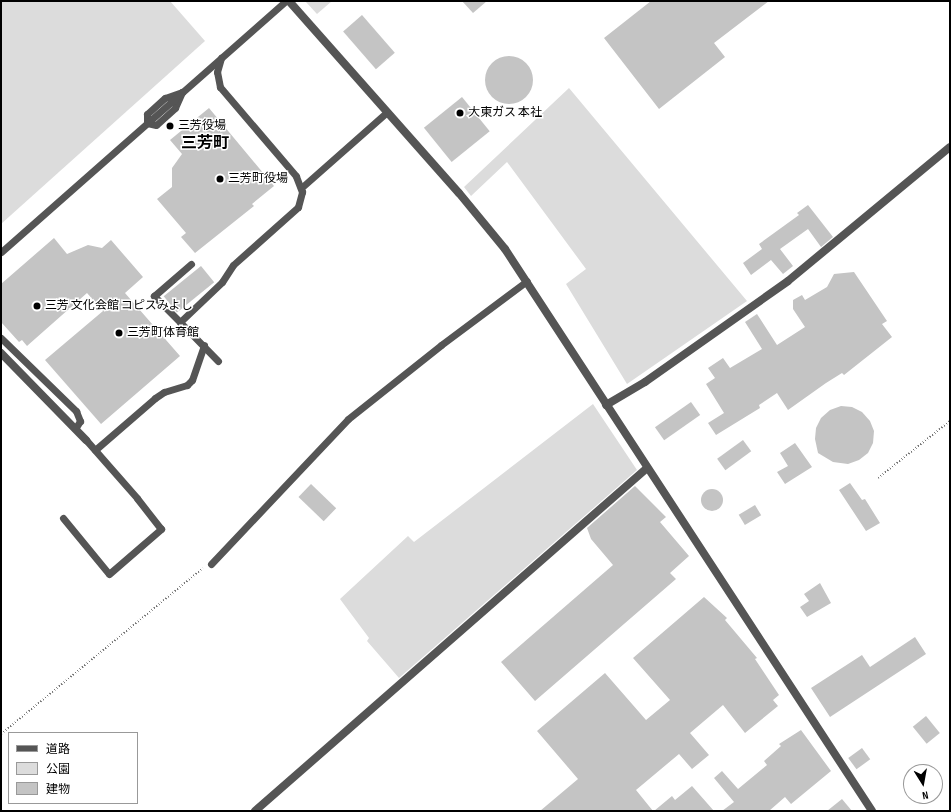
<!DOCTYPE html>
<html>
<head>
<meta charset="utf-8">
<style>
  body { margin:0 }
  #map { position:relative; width:951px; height:812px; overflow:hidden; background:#fff; font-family:"Sofia Sans Condensed","Noto Sans JP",sans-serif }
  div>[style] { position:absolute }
  .green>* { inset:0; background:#dcdcdc }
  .building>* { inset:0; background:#c4c4c4; transform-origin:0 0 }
  .round { border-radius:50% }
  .path>* { height:2px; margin-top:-1px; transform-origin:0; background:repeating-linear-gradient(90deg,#777 0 1px,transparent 0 3px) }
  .service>* { height:7px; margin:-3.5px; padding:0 3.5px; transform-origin:3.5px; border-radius:3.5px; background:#555 }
  .minor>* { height:8px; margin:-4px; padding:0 4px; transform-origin:4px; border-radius:4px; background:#555 }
  .tertiary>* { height:8px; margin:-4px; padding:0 4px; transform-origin:4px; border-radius:4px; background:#555 }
  .dots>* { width:11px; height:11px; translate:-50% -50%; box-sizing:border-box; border:2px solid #fff; border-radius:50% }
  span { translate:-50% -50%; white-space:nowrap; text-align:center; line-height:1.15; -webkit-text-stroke:3px #fff; paint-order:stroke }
  .poi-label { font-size:12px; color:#000 }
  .left { translate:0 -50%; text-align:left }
  .district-label { font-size:16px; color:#000; font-weight:700 }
  .frame { position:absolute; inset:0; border:2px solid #000; pointer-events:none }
  .legend { position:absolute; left:8px; top:732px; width:130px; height:72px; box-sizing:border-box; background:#fff; border:1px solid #999; margin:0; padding:5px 7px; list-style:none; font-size:12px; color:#000 }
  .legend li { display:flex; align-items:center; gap:8px; height:20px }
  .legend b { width:20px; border:1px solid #999 }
  .north { position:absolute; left:903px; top:764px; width:40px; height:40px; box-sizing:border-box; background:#fff; border:1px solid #999; border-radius:50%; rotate:169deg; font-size:11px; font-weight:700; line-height:16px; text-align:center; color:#000 }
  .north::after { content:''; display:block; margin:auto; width:14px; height:18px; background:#000; clip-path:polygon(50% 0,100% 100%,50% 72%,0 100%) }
</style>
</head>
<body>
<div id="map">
  <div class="green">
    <div style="clip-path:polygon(1px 1px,170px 1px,205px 41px,1px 224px)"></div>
    <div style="clip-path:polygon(305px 1px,332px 1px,317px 14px)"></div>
    <div style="clip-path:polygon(569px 88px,747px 301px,627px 384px,566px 284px,586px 269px,507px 162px,471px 196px,464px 187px)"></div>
    <div style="clip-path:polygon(593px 404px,637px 470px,399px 678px,367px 641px,369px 638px,340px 599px,408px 536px,414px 542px)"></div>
  </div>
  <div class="building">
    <div style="clip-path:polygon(462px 1px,487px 1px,473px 13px)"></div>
    <div style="clip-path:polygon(651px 1px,769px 1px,714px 43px,725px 57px,659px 109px,604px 38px)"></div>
    <div style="left:362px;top:15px;width:50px;height:25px;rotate:49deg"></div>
    <div class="round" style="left:485px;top:56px;width:48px;height:48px"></div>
    <div style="left:462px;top:97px;width:44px;height:49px;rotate:51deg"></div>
    <div style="clip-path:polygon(209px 108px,274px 186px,252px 204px,254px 206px,195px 253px,181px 237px,186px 233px,157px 199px,172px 187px,172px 168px,182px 154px,170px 140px)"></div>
    <div style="clip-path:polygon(808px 205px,833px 237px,821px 247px,808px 229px,780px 249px,793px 266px,783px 274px,771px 260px,751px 275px,743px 263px,762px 249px,759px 244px,799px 215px,797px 213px)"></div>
    <div style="clip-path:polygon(54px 238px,67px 254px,88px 245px,102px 248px,111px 240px,143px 277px,125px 293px,180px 356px,101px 424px,45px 360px,103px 311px,87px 293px,27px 346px,22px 340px,19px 342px,1px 322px,1px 284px)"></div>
    <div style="left:201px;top:266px;width:21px;height:48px;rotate:51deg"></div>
    <div style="clip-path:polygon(854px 272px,887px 321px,882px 324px,892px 337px,844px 375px,842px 373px,826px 383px,788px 410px,777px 393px,759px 405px,760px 408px,716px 435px,708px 423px,724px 413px,706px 384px,715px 378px,708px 368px,723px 358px,730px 368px,762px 349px,745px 322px,757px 314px,777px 345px,805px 327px,793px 309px,793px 300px,802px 295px,805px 300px,827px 287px,834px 274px)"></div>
    <div style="left:691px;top:402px;width:16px;height:44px;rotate:55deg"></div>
    <div style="clip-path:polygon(841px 406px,852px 407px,862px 412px,870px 421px,874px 431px,873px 443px,868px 453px,859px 460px,848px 464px,833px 462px,818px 453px,815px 439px,816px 428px,821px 418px,830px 410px)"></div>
    <div style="left:743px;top:440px;width:14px;height:32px;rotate:54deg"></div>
    <div style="clip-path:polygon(795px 443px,812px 467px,785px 484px,777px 472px,788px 466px,780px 453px)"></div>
    <div style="clip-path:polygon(850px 483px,862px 500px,865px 499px,880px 523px,866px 531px,839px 490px)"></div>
    <div style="left:311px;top:484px;width:35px;height:18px;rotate:44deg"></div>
    <div style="clip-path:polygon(635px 486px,666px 517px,660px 522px,689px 556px,670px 573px,676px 579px,535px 701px,501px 662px,613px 565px,591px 539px,587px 528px)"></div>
    <div class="round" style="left:701px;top:489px;width:22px;height:22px"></div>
    <div style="left:755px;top:505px;width:12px;height:19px;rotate:59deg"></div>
    <div style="clip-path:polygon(820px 583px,831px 603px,807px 617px,800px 607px,809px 601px,804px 594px)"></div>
    <div style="clip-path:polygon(704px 597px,727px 618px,725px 620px,757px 658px,755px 659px,779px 695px,773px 700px,778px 706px,745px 733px,723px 705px,690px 733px,709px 755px,692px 769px,679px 754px,636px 790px,653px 811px,540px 811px,578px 779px,537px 731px,605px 673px,646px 720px,670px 700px,633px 658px)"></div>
    <div style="clip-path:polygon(915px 637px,926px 654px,830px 717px,811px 688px,862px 655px,870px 667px)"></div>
    <div style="left:926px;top:716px;width:22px;height:17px;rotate:51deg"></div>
    <div style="clip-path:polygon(801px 730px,831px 771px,791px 804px,785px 797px,769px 811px,722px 811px,734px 802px,714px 778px,722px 771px,738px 789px,767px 765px,764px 761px,781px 746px,779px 744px)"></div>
    <div style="left:862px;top:748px;width:14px;height:17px;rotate:54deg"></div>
    <div style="clip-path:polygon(692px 786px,714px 811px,654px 811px,672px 796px,675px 800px)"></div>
    <div style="clip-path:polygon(842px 799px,852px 811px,827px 811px)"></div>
  </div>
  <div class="path">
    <div style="left:878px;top:478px;width:92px;rotate:-38.4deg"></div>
    <div style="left:1px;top:734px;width:261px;rotate:-39.4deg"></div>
  </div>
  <div class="service">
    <div style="left:182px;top:92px;width:17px;rotate:114deg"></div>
    <div style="left:175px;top:108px;width:25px;rotate:138deg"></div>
    <div style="left:156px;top:125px;width:9px;rotate:-167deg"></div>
    <div style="left:147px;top:123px;width:9px;rotate:-90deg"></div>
    <div style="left:147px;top:114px;width:24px;rotate:-42deg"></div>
    <div style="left:165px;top:98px;width:18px;rotate:-19deg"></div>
    <div style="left:301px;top:188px;width:115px;rotate:-41.5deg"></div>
    <div style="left:1px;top:252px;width:380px;rotate:-41.4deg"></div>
    <div style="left:180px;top:322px;width:37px;rotate:-135deg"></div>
    <div style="left:154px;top:296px;width:49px;rotate:-40.9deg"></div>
    <div style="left:1px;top:338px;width:105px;rotate:44.2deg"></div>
    <div style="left:76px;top:411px;width:11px;rotate:68deg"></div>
    <div style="left:80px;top:421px;width:9px;rotate:122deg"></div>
    <div style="left:218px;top:361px;width:54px;rotate:-134.3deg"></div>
    <div style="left:180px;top:322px;width:58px;rotate:-43.6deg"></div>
    <div style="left:222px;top:282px;width:20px;rotate:-57deg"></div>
    <div style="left:233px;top:265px;width:87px;rotate:-41.7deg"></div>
    <div style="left:298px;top:207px;width:16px;rotate:-75deg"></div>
    <div style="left:302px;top:192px;width:17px;rotate:-111deg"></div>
    <div style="left:296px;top:176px;width:117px;rotate:-130.5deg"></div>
    <div style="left:220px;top:87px;width:15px;rotate:-101deg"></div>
    <div style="left:217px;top:72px;width:15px;rotate:-74deg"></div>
    <div style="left:95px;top:450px;width:79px;rotate:-40.9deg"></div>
    <div style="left:155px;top:398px;width:11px;rotate:-34deg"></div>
    <div style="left:164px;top:392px;width:24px;rotate:-17deg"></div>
    <div style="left:187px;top:385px;width:7px;rotate:-45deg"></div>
    <div style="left:192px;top:380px;width:37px;rotate:-71deg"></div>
    <div style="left:63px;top:518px;width:72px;rotate:50.6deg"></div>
    <div style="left:109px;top:574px;width:69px;rotate:-40.9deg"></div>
    <div style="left:161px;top:529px;width:39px;rotate:-128deg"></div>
    <div style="left:137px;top:498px;width:77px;rotate:-131.3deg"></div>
    <div style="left:211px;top:564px;width:199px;rotate:-46.6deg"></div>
    <div style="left:348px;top:419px;width:119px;rotate:-38.5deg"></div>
    <div style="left:441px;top:345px;width:107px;rotate:-36.7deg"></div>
  </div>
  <div class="minor">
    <div style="left:1px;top:353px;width:122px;rotate:45.7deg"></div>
    <div style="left:606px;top:405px;width:45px;rotate:-30.5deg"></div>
    <div style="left:645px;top:382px;width:175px;rotate:-35.2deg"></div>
    <div style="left:788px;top:281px;width:210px;rotate:-39.6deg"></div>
    <div style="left:255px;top:811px;width:521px;rotate:-41.19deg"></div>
  </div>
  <div class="tertiary">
    <div style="left:289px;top:1px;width:256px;rotate:48.5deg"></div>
    <div style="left:459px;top:193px;width:72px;rotate:50.6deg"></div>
    <div style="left:505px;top:249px;width:671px;rotate:56.85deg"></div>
  </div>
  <div class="dots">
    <div style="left:460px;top:113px;background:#000"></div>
    <div style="left:170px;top:126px;background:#000"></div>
    <div style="left:220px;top:179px;background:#000"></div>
    <div style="left:37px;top:306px;background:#000"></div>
    <div style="left:119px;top:333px;background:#000"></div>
  </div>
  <div class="poi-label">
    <span class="left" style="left:468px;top:113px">大東ガス 本社</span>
    <span class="left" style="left:178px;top:126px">三芳役場</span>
    <span class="left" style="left:228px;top:179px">三芳町役場</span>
    <span class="left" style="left:45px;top:306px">三芳 文化会館 コピスみよし</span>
    <span class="left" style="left:127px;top:333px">三芳町体育館</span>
  </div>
  <div class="district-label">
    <span style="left:205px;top:144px">三芳町</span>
  </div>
  <div class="frame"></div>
  <ul class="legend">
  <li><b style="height:5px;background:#555"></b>道路</li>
  <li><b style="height:11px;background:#dcdcdc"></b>公園</li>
  <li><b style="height:11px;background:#c4c4c4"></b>建物</li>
  </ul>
  <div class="north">N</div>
</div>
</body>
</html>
